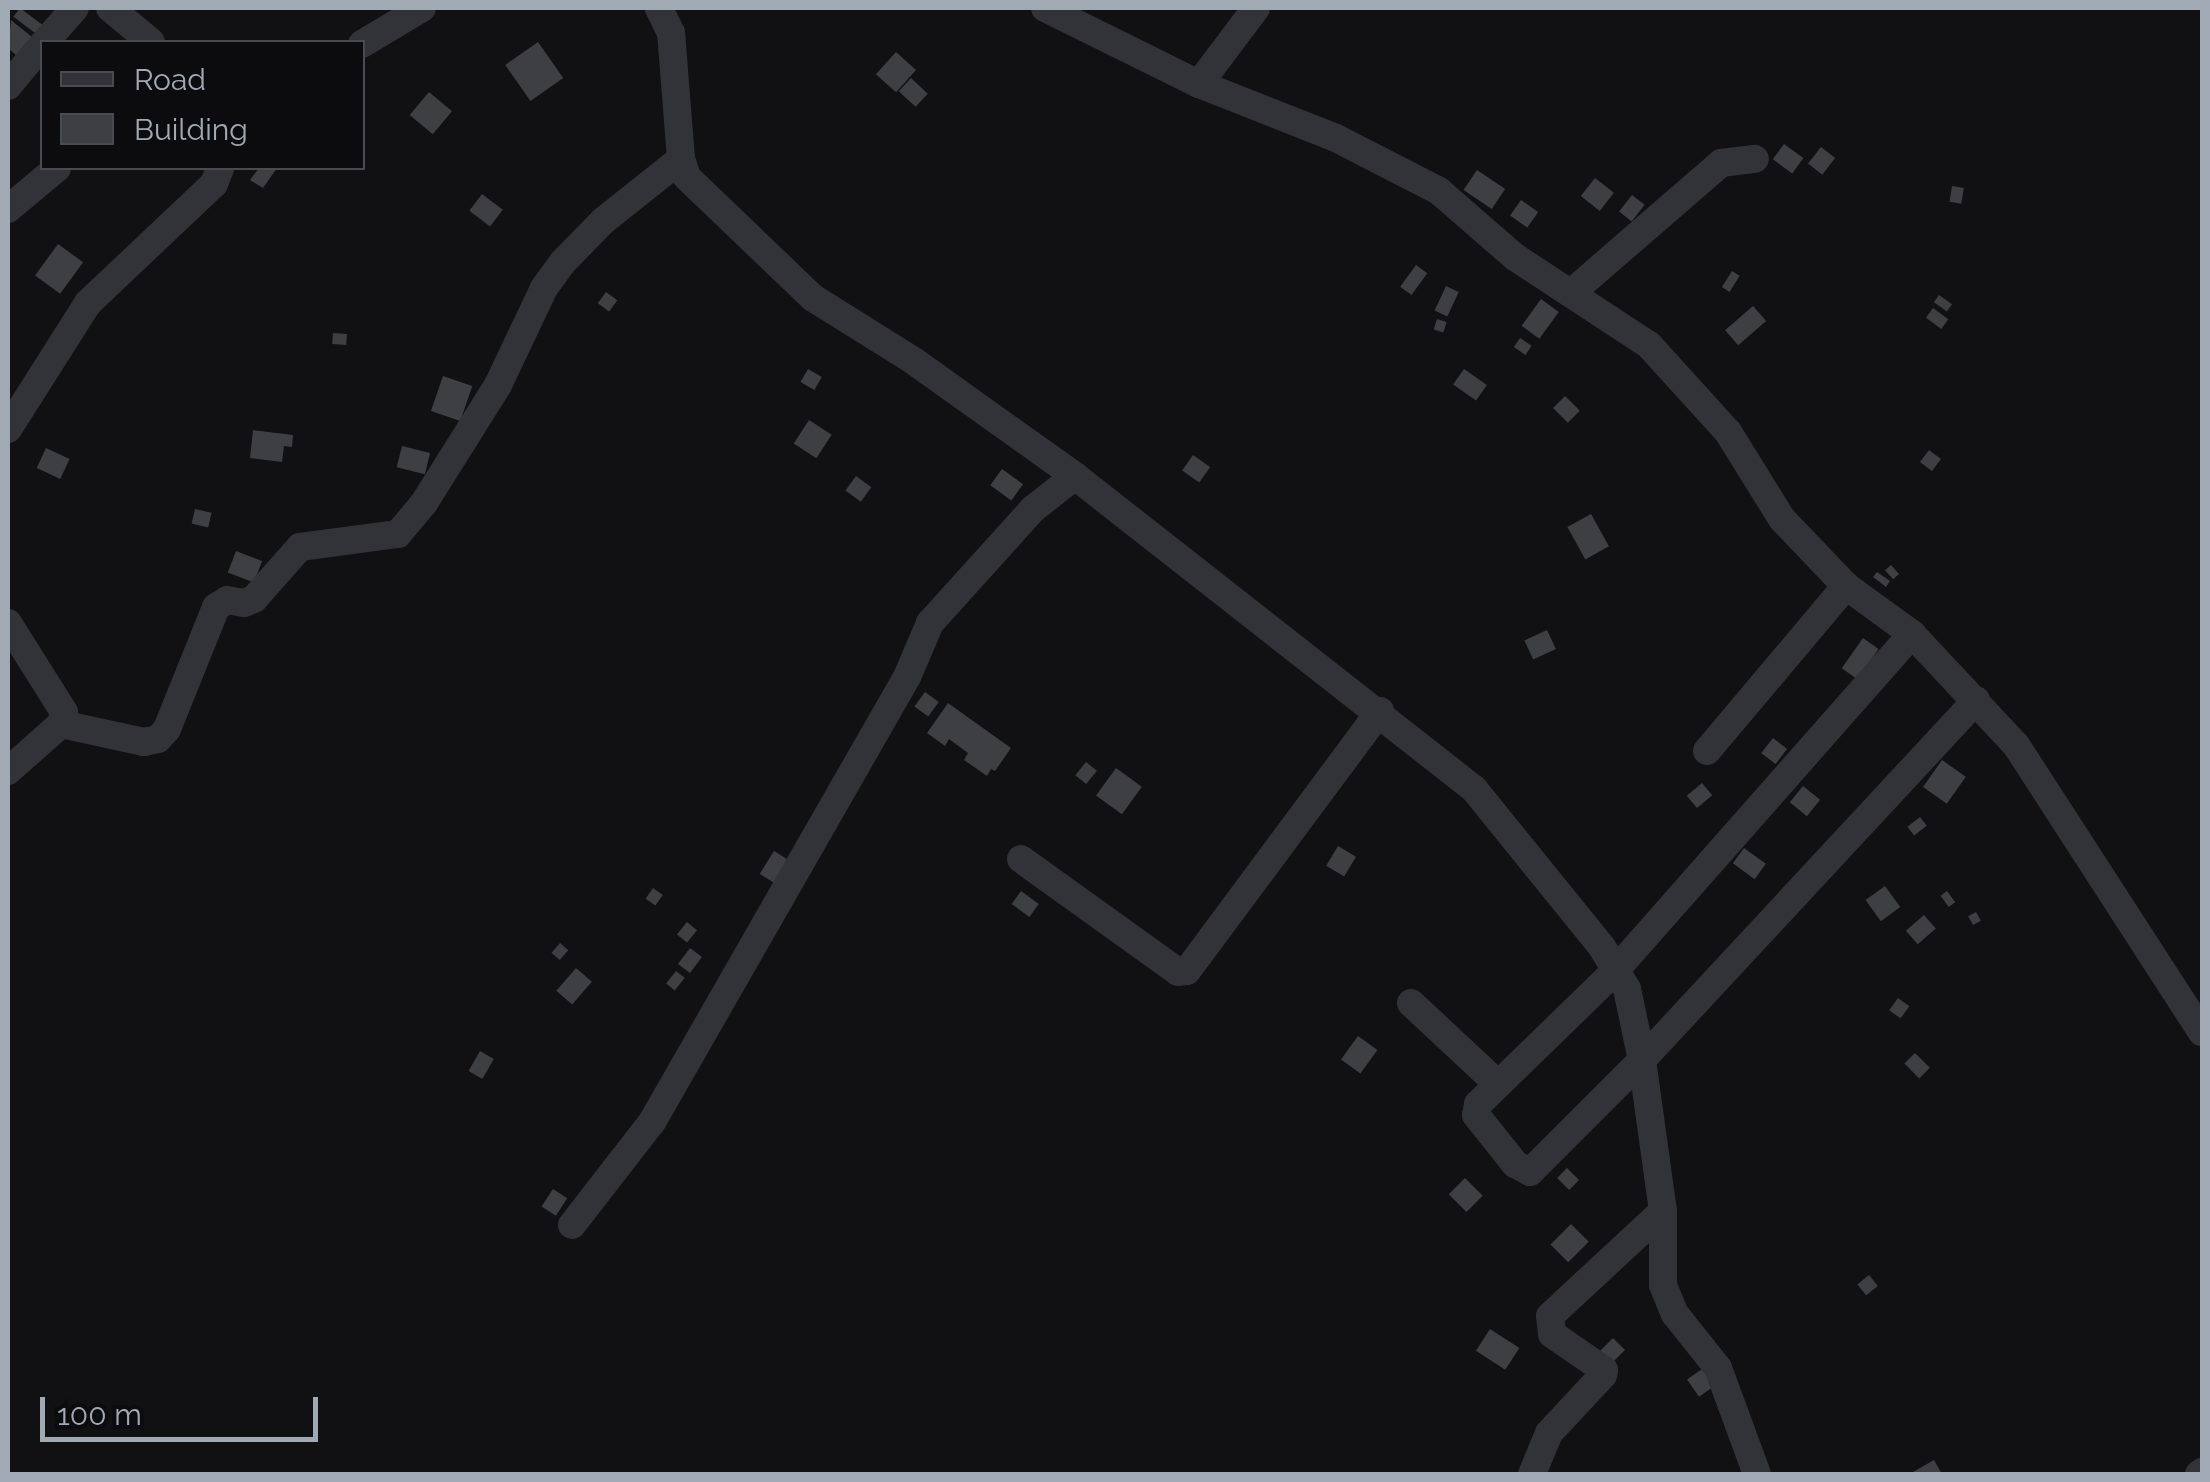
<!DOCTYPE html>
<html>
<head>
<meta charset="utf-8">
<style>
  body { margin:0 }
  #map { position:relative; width:2210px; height:1482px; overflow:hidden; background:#111113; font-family:Raleway,sans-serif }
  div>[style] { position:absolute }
  .building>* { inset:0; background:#3d3f43; transform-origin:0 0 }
  .minor>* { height:28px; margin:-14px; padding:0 14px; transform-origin:14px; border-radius:14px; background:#323338 }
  span { translate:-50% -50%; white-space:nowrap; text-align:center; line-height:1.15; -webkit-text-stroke:10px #0c0c0e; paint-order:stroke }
  .frame { position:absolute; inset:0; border:10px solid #a1a9b5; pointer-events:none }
  .legend { position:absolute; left:40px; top:40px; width:325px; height:130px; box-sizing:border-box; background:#0c0c0e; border:2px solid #484b51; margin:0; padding:12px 18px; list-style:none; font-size:30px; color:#a1a9b5 }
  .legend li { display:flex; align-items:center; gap:20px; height:50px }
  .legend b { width:50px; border:2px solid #484b51 }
  .scale { position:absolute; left:40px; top:1397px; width:278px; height:45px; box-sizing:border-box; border:5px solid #a1a9b5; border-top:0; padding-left:12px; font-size:30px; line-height:35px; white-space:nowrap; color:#a1a9b5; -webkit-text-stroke:8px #0c0c0e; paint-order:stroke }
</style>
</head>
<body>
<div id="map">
  <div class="building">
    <div style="left:20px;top:8px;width:30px;height:11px;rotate:37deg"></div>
    <div style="clip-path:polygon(11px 20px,32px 37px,17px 56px,8px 48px)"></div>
    <div style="left:538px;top:42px;width:44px;height:40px;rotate:55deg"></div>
    <div style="left:896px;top:52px;width:27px;height:30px;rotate:42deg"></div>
    <div style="left:911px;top:78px;width:23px;height:18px;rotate:43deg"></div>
    <div style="left:429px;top:92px;width:30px;height:30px;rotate:40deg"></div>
    <div style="left:1784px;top:144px;width:24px;height:19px;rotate:36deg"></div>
    <div style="left:1821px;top:147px;width:18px;height:21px;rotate:38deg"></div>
    <div style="clip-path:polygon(259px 168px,277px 168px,263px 188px,250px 180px)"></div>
    <div style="left:1477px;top:170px;width:34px;height:24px;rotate:34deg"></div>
    <div style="left:1595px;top:178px;width:24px;height:23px;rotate:38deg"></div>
    <div style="left:1952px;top:186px;width:12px;height:16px;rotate:9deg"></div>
    <div style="left:482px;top:194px;width:26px;height:21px;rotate:37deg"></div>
    <div style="left:1632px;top:195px;width:16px;height:21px;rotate:38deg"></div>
    <div style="left:1521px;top:200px;width:21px;height:19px;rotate:35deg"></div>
    <div style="left:58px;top:244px;width:31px;height:39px;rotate:36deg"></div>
    <div style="left:1416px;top:265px;width:14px;height:27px;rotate:36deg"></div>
    <div style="left:1732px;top:271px;width:9px;height:19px;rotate:32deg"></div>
    <div style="left:1446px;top:286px;width:14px;height:27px;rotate:25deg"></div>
    <div style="left:606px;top:292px;width:14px;height:14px;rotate:36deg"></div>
    <div style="left:1939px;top:295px;width:16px;height:9px;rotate:35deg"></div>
    <div style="left:1541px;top:299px;width:22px;height:33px;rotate:36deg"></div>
    <div style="left:1753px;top:306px;width:20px;height:37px;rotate:49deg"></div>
    <div style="left:1933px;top:308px;width:19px;height:12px;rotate:36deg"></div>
    <div style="left:1437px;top:319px;width:10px;height:11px;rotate:17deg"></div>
    <div style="left:333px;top:333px;width:14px;height:11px;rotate:4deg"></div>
    <div style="left:1520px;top:338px;width:14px;height:11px;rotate:34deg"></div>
    <div style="left:808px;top:369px;width:16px;height:15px;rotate:30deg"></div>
    <div style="left:1464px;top:369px;width:28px;height:19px;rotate:35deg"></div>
    <div style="left:443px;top:376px;width:31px;height:37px;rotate:19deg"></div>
    <div style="left:1565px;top:396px;width:21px;height:17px;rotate:45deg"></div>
    <div style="left:809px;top:420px;width:27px;height:28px;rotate:33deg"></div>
    <div style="clip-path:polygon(253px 430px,293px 435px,292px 447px,284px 446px,282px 462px,250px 458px)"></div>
    <div style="left:402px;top:446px;width:29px;height:22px;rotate:14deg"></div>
    <div style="left:46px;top:448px;width:26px;height:22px;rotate:25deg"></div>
    <div style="left:1929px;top:450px;width:15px;height:15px;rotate:37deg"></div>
    <div style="left:1193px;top:455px;width:21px;height:19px;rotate:35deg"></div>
    <div style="left:1002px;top:469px;width:26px;height:20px;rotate:36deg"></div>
    <div style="left:856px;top:476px;width:19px;height:18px;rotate:36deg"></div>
    <div style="left:195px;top:509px;width:17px;height:15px;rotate:13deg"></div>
    <div style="left:1591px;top:514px;width:37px;height:27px;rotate:61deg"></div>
    <div style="left:236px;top:551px;width:28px;height:23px;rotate:21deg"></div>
    <div style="left:1891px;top:565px;width:12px;height:8px;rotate:48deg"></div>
    <div style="clip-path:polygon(1877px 572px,1890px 581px,1886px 587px,1873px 577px)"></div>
    <div style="left:1547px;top:630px;width:21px;height:25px;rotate:65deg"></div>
    <div style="left:1863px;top:638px;width:19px;height:37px;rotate:35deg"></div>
    <div style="left:925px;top:692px;width:17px;height:18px;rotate:36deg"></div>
    <div style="clip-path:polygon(948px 703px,1011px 748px,995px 771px,991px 769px,987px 776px,964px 760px,968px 753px,949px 739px,945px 746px,927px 733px)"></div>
    <div style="left:1773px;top:738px;width:18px;height:19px;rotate:38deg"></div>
    <div style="left:1942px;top:760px;width:29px;height:33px;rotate:35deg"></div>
    <div style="left:1086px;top:762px;width:14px;height:17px;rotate:39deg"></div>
    <div style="left:1116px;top:768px;width:32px;height:34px;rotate:36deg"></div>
    <div style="left:1702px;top:783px;width:16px;height:20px;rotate:50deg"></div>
    <div style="left:1803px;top:786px;width:22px;height:21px;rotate:39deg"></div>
    <div style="left:1920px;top:817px;width:11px;height:16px;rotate:52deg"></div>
    <div style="left:1338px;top:846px;width:21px;height:23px;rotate:31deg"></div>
    <div style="left:1744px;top:848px;width:27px;height:19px;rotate:36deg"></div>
    <div style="left:774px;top:851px;width:19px;height:27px;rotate:32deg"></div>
    <div style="left:1885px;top:886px;width:26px;height:24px;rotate:54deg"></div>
    <div style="left:653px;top:888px;width:12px;height:13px;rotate:35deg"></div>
    <div style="left:1021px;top:891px;width:22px;height:16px;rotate:36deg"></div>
    <div style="left:1947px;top:891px;width:14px;height:8px;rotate:54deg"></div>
    <div style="left:1976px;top:912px;width:10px;height:9px;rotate:61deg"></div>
    <div style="left:1924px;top:915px;width:18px;height:24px;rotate:49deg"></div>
    <div style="left:687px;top:922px;width:13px;height:16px;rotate:39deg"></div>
    <div style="left:560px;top:943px;width:11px;height:13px;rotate:41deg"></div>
    <div style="left:690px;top:948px;width:15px;height:20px;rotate:37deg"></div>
    <div style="left:576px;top:968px;width:21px;height:30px;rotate:41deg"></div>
    <div style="left:676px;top:971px;width:11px;height:16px;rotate:38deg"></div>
    <div style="left:1898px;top:998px;width:14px;height:15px;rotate:36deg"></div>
    <div style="left:1358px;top:1036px;width:24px;height:29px;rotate:36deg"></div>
    <div style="left:480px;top:1051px;width:16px;height:23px;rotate:30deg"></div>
    <div style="left:1915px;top:1053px;width:21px;height:15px;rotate:45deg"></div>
    <div style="left:1567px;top:1168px;width:17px;height:14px;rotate:45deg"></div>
    <div style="left:1465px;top:1178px;width:25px;height:23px;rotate:45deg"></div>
    <div style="left:553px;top:1189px;width:17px;height:21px;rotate:33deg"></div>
    <div style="left:1571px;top:1224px;width:25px;height:29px;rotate:45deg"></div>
    <div style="left:1869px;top:1275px;width:14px;height:15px;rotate:51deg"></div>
    <div style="left:1490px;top:1329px;width:35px;height:26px;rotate:33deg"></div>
    <div style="left:1613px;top:1338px;width:17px;height:18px;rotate:45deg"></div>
    <div style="left:1705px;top:1367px;width:21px;height:22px;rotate:55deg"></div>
    <div style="clip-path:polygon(1934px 1460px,1942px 1474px,1915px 1474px,1913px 1472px)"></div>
  </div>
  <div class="minor">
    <div style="left:110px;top:8px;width:53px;rotate:39.7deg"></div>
    <div style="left:1045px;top:8px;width:172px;rotate:26.3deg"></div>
    <div style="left:1199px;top:84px;width:147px;rotate:21.5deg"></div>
    <div style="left:1336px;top:138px;width:116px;rotate:27.2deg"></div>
    <div style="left:1439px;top:191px;width:101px;rotate:41deg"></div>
    <div style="left:1515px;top:257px;width:160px;rotate:33.3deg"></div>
    <div style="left:1649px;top:345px;width:118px;rotate:47.8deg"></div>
    <div style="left:1728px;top:432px;width:102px;rotate:58.2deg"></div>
    <div style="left:1782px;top:519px;width:93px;rotate:46.3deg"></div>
    <div style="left:1846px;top:586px;width:82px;rotate:36deg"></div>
    <div style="left:1912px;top:634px;width:152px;rotate:46.9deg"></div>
    <div style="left:2016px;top:745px;width:342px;rotate:57.1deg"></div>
    <div style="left:45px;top:42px;width:45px;rotate:-48.6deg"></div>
    <div style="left:362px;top:44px;width:70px;rotate:-31deg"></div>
    <div style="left:1199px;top:84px;width:95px;rotate:-53.1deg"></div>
    <div style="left:8px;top:86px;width:53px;rotate:-50.3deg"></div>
    <div style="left:8px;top:209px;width:64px;rotate:-39.9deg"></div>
    <div style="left:1571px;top:293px;width:198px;rotate:-40.9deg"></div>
    <div style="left:1721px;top:163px;width:34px;rotate:-7deg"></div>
    <div style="left:8px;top:429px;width:149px;rotate:-57.6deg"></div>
    <div style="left:88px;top:303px;width:173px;rotate:-43.4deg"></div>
    <div style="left:214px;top:184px;width:17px;rotate:-69deg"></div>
    <div style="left:1075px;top:476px;width:507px;rotate:38.11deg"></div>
    <div style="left:1474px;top:789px;width:203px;rotate:51deg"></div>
    <div style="left:1602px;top:947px;width:49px;rotate:59.2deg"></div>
    <div style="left:1627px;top:989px;width:73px;rotate:78.1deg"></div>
    <div style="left:1642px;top:1060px;width:152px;rotate:82.1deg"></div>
    <div style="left:1663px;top:1211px;width:74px;rotate:90deg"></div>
    <div style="left:1663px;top:1285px;width:31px;rotate:68deg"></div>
    <div style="left:1675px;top:1314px;width:69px;rotate:51.5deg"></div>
    <div style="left:1718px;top:1368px;width:113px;rotate:69.8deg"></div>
    <div style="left:8px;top:623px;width:105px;rotate:57.8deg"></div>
    <div style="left:64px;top:712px;width:12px;rotate:104deg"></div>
    <div style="left:61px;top:724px;width:71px;rotate:138.4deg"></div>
    <div style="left:1912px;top:634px;width:448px;rotate:131.4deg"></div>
    <div style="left:1616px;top:970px;width:192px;rotate:135.8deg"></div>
    <div style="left:1478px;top:1104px;width:11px;rotate:100deg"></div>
    <div style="left:1476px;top:1115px;width:63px;rotate:51.5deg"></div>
    <div style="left:1515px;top:1164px;width:17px;rotate:28deg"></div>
    <div style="left:1530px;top:1172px;width:158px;rotate:-45deg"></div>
    <div style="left:1642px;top:1060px;width:491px;rotate:-47.1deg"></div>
    <div style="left:61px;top:724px;width:85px;rotate:12.2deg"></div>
    <div style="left:144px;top:742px;width:14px;rotate:-12deg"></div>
    <div style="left:158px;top:739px;width:13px;rotate:-48deg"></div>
    <div style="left:167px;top:729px;width:131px;rotate:-68.1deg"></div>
    <div style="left:216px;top:607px;width:13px;rotate:-32deg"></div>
    <div style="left:227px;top:600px;width:17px;rotate:10deg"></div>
    <div style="left:244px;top:603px;width:11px;rotate:-22deg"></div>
    <div style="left:254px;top:599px;width:69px;rotate:-48.5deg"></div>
    <div style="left:300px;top:547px;width:99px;rotate:-7.6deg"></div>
    <div style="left:398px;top:534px;width:40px;rotate:-50deg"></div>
    <div style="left:424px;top:503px;width:139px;rotate:-57.9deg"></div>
    <div style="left:498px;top:385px;width:107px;rotate:-64.6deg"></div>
    <div style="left:544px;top:288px;width:32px;rotate:-54deg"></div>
    <div style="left:563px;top:262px;width:57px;rotate:-45.7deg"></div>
    <div style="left:603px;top:221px;width:100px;rotate:-38.5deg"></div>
    <div style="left:1707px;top:751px;width:216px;rotate:-49.9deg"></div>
    <div style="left:1021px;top:859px;width:193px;rotate:35.7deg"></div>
    <div style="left:1178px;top:972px;width:9px;rotate:-6deg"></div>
    <div style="left:1187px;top:971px;width:324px;rotate:-53.4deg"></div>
    <div style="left:1411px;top:1003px;width:119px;rotate:43deg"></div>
    <div style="left:572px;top:1225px;width:130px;rotate:-52.2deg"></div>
    <div style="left:652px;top:1122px;width:513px;rotate:-60.19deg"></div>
    <div style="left:907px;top:677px;width:59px;rotate:-66.9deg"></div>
    <div style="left:930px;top:623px;width:154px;rotate:-47.9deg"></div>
    <div style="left:1033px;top:509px;width:53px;rotate:-38.2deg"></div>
    <div style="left:1075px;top:476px;width:198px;rotate:-144.5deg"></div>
    <div style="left:914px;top:361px;width:119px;rotate:-148deg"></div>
    <div style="left:813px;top:298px;width:175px;rotate:-136.2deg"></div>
    <div style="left:687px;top:177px;width:19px;rotate:-108deg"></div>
    <div style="left:681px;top:159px;width:126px;rotate:-94.5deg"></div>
    <div style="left:671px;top:33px;width:28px;rotate:-116deg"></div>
    <div style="left:1532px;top:1474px;width:44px;rotate:-67.5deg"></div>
    <div style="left:1549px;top:1433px;width:79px;rotate:-47deg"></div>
    <div style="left:1603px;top:1375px;width:5px;rotate:-79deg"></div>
    <div style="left:1604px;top:1370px;width:63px;rotate:-145.3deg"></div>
    <div style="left:1552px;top:1334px;width:18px;rotate:-96deg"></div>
    <div style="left:1550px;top:1316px;width:154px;rotate:-42.9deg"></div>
    <div style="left:2199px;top:1474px;width:4px;rotate:-34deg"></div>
  </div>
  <div class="frame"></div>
  <ul class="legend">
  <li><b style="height:12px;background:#323338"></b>Road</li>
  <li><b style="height:28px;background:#3d3f43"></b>Building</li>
  </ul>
  <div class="scale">100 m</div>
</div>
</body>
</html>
